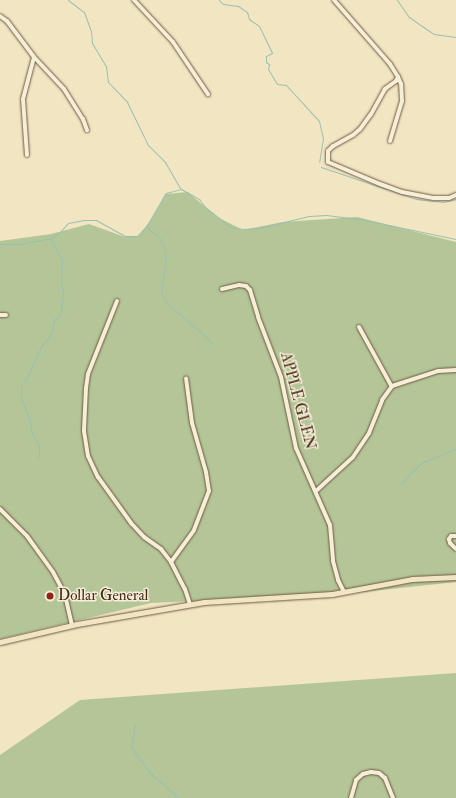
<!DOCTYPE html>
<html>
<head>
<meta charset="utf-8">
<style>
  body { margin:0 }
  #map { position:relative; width:456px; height:798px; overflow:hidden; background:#f1e5c2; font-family:"IM FELL Double Pica",serif }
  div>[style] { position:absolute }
  .green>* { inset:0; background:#b4c698 }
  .stream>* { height:1px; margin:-0.5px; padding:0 0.5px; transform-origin:0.5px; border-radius:0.5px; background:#9bbfb1 }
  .roads { filter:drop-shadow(0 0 1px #705942) drop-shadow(0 0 1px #705942) }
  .minor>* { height:4px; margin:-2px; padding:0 2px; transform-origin:2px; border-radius:2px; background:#f6eed7 }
  .major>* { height:5px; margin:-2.5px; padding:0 2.5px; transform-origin:2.5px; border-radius:2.5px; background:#f1e5c2 }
  .dots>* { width:11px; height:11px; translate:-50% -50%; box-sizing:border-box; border:2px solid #f6eed7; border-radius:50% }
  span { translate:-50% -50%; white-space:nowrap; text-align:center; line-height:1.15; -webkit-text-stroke:3px #f6eed7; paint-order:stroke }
  .street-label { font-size:15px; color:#452a17 }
  .poi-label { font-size:15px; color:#452a17 }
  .left { translate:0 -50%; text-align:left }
</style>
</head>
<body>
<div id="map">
  <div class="green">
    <div style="clip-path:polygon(188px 192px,217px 217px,243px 230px,283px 222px,357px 217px,456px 242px,456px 582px,344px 594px,151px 603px,0 639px,0 241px,51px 234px,89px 224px,125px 237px,138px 236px,151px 220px,166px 194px)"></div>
    <div style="clip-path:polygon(456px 673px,456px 798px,0 798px,0 755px,80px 700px)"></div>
  </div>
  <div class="stream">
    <div style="left:68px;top:0;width:20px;rotate:37deg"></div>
    <div style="left:84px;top:12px;width:20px;rotate:70deg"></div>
    <div style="left:91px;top:31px;width:12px;rotate:85deg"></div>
    <div style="left:92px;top:43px;width:27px;rotate:59deg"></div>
    <div style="left:106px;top:66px;width:16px;rotate:83deg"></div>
    <div style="left:108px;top:82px;width:28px;rotate:46deg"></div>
    <div style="left:127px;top:102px;width:48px;rotate:64deg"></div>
    <div style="left:148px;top:145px;width:24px;rotate:45deg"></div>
    <div style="left:165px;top:162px;width:30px;rotate:60deg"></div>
    <div style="left:219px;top:0;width:6px;rotate:45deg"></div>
    <div style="left:223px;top:4px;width:15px;rotate:8deg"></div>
    <div style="left:238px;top:6px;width:11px;rotate:34deg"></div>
    <div style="left:247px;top:12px;width:7px;rotate:74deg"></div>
    <div style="left:249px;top:19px;width:12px;rotate:35deg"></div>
    <div style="left:259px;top:26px;width:30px;rotate:64deg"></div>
    <div style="left:272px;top:53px;width:7px;rotate:153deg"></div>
    <div style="left:266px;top:56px;width:6px;rotate:90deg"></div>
    <div style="left:266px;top:62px;width:4px;rotate:34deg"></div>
    <div style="left:269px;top:64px;width:5px;rotate:101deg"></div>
    <div style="left:268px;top:69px;width:17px;rotate:59deg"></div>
    <div style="left:277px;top:84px;width:9px;rotate:6deg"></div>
    <div style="left:286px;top:85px;width:49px;rotate:47.5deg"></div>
    <div style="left:319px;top:121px;width:17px;rotate:77deg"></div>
    <div style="left:323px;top:138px;width:24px;rotate:99deg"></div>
    <div style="left:397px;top:0;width:21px;rotate:55deg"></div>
    <div style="left:409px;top:17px;width:16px;rotate:35deg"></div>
    <div style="left:422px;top:26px;width:14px;rotate:34deg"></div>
    <div style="left:434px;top:34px;width:22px;rotate:8deg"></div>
    <div style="left:321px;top:167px;width:100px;rotate:18.6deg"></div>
    <div style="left:416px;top:199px;width:27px;rotate:6deg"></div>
    <div style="left:443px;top:202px;width:13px;rotate:-13deg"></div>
    <div style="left:146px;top:227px;width:16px;rotate:38deg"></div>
    <div style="left:159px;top:237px;width:11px;rotate:63deg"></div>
    <div style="left:164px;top:247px;width:11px;rotate:80deg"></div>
    <div style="left:166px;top:258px;width:34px;rotate:98deg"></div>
    <div style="left:161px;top:292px;width:13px;rotate:61deg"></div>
    <div style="left:167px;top:303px;width:28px;rotate:42deg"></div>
    <div style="left:188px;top:322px;width:18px;rotate:38deg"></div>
    <div style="left:202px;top:333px;width:16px;rotate:47deg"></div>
    <div style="left:0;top:244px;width:20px"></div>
    <div style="left:20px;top:244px;width:32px;rotate:-11deg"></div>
    <div style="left:51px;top:238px;width:9px;rotate:-32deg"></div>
    <div style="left:59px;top:233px;width:13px;rotate:-48deg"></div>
    <div style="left:68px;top:223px;width:15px;rotate:-11deg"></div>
    <div style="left:83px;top:220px;width:13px"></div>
    <div style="left:96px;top:220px;width:33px;rotate:29deg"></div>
    <div style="left:125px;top:236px;width:12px"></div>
    <div style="left:137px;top:236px;width:13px;rotate:-45deg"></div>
    <div style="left:146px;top:227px;width:39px;rotate:-60deg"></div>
    <div style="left:166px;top:193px;width:16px;rotate:-15deg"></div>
    <div style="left:181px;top:189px;width:21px;rotate:29deg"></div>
    <div style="left:199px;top:199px;width:10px;rotate:53deg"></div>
    <div style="left:205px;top:207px;width:33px;rotate:38deg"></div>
    <div style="left:231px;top:227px;width:12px;rotate:9deg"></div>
    <div style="left:243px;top:229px;width:17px;rotate:-3deg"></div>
    <div style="left:260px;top:228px;width:50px;rotate:-13.8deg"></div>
    <div style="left:309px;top:216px;width:17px;rotate:-3deg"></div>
    <div style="left:326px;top:215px;width:39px;rotate:7deg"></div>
    <div style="left:365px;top:220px;width:93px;rotate:11.8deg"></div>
    <div style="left:39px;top:457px;width:12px;rotate:-90deg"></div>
    <div style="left:39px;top:445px;width:13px;rotate:-122deg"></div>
    <div style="left:32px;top:434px;width:13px;rotate:-99deg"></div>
    <div style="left:30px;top:421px;width:25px;rotate:-111deg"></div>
    <div style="left:21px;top:398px;width:13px;rotate:-90deg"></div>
    <div style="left:21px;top:385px;width:9px;rotate:-49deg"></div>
    <div style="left:27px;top:378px;width:34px;rotate:-66deg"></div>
    <div style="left:41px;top:347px;width:16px;rotate:-52deg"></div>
    <div style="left:51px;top:334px;width:14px;rotate:-78deg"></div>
    <div style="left:54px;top:320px;width:9px;rotate:-41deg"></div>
    <div style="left:61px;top:314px;width:22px;rotate:-85deg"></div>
    <div style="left:63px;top:292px;width:10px;rotate:-101deg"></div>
    <div style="left:61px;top:282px;width:22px;rotate:-87deg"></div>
    <div style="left:62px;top:260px;width:24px;rotate:-118deg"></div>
    <div style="left:400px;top:485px;width:30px;rotate:-46deg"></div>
    <div style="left:421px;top:463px;width:38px;rotate:-22deg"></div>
    <div style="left:135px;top:725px;width:22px;rotate:100deg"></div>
    <div style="left:131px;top:747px;width:31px;rotate:54deg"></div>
    <div style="left:149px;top:772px;width:40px;rotate:41deg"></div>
  </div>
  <div class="roads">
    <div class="minor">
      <div style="left:134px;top:0;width:57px;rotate:47.1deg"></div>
      <div style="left:173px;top:42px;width:63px;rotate:56.1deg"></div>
      <div style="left:334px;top:0;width:85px;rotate:48.8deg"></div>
      <div style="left:390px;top:64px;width:15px;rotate:58deg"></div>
      <div style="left:398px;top:77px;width:4px;rotate:117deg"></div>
      <div style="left:396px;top:81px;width:14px;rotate:144deg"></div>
      <div style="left:385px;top:89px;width:29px;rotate:119deg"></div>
      <div style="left:371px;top:114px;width:19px;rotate:126deg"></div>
      <div style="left:360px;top:129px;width:9px;rotate:139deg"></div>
      <div style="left:353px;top:135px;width:23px;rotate:151deg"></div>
      <div style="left:333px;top:146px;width:7px;rotate:135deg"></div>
      <div style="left:328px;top:151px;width:11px;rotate:90deg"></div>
      <div style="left:328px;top:162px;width:56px;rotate:22.9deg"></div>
      <div style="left:380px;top:184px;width:23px;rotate:20deg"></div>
      <div style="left:402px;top:192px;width:33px;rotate:11deg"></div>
      <div style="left:434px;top:198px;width:15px"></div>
      <div style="left:449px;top:198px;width:8px;rotate:-23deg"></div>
      <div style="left:0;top:16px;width:9px;rotate:36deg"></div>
      <div style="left:7px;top:21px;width:45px;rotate:53.1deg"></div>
      <div style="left:34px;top:57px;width:44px;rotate:46.8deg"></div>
      <div style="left:64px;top:89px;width:36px;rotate:58deg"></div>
      <div style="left:83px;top:119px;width:12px;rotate:70deg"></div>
      <div style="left:390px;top:141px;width:42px;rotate:-73.3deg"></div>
      <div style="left:402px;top:101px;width:17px;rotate:-93deg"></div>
      <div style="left:401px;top:84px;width:8px;rotate:-113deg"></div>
      <div style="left:27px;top:155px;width:56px;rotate:-94.1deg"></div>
      <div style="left:23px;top:99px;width:43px;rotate:-75.3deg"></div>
      <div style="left:222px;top:289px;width:17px;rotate:-13deg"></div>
      <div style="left:239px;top:285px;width:7px;rotate:8deg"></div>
      <div style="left:246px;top:286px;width:6px;rotate:45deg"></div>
      <div style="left:250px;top:290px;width:28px;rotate:73deg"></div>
      <div style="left:258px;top:317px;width:64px;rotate:69deg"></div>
      <div style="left:281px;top:377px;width:73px;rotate:78.1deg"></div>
      <div style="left:296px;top:448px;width:84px;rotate:66.2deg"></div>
      <div style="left:330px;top:525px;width:36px;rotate:85deg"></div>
      <div style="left:333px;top:561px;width:20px;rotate:75deg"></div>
      <div style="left:338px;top:580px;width:13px;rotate:63deg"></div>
      <div style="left:117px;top:301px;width:79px;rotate:111.7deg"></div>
      <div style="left:88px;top:374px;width:14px;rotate:98deg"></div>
      <div style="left:86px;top:388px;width:43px;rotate:92.7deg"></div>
      <div style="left:84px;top:431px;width:25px;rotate:81deg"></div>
      <div style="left:88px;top:456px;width:23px;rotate:65deg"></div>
      <div style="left:98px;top:477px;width:57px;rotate:54.3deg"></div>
      <div style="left:131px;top:523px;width:19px;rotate:47deg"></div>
      <div style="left:144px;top:537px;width:21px;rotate:35deg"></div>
      <div style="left:161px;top:549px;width:16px;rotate:52deg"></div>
      <div style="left:171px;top:562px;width:30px;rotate:63deg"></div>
      <div style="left:185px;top:589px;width:16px;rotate:72deg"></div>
      <div style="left:0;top:315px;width:6px"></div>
      <div style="left:359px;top:327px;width:68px;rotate:61.2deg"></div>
      <div style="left:316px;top:491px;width:50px;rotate:-42.6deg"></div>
      <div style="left:353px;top:457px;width:29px;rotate:-56deg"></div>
      <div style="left:369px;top:433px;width:35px;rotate:-68deg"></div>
      <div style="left:382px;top:400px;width:17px;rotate:-54deg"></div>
      <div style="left:392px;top:386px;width:48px;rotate:-18.1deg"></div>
      <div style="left:438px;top:371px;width:18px;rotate:-3deg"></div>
      <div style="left:0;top:509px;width:38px;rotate:45deg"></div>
      <div style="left:27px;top:536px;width:44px;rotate:54.2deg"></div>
      <div style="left:53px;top:572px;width:26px;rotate:62deg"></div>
      <div style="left:65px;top:595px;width:31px;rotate:77deg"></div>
      <div style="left:456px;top:536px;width:5px;rotate:180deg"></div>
      <div style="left:451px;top:536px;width:4px;rotate:124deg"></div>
      <div style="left:449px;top:539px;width:4px;rotate:76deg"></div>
      <div style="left:450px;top:543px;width:8px;rotate:45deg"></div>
      <div style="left:171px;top:562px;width:39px;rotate:-54deg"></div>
      <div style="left:194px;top:530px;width:42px;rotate:-69deg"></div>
      <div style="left:209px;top:491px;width:19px;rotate:-99deg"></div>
      <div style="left:206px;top:472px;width:51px;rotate:-105.9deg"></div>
      <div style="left:192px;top:423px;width:45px;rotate:-97.6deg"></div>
      <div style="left:351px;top:798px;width:19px;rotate:-74deg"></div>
      <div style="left:356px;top:780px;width:9px;rotate:-41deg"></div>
      <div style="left:363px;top:774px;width:8px;rotate:-14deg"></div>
      <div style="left:371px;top:772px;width:8px;rotate:7deg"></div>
      <div style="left:379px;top:773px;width:8px;rotate:40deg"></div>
      <div style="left:385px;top:778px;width:22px;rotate:68deg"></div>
    </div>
    <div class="major">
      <div style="left:0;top:642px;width:79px;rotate:-13.2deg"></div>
      <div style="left:77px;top:624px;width:129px;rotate:-9.8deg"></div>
      <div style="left:204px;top:602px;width:128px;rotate:-3.6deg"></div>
      <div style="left:332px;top:594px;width:81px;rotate:-10.6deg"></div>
      <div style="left:412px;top:579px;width:44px;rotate:-2.6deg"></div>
    </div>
  </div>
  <div class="dots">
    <div style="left:50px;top:596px;background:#8f2418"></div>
  </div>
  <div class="street-label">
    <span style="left:298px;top:401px;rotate:75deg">APPLE GLEN</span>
  </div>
  <div class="poi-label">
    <span class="left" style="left:58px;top:596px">Dollar General</span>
  </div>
</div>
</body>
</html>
